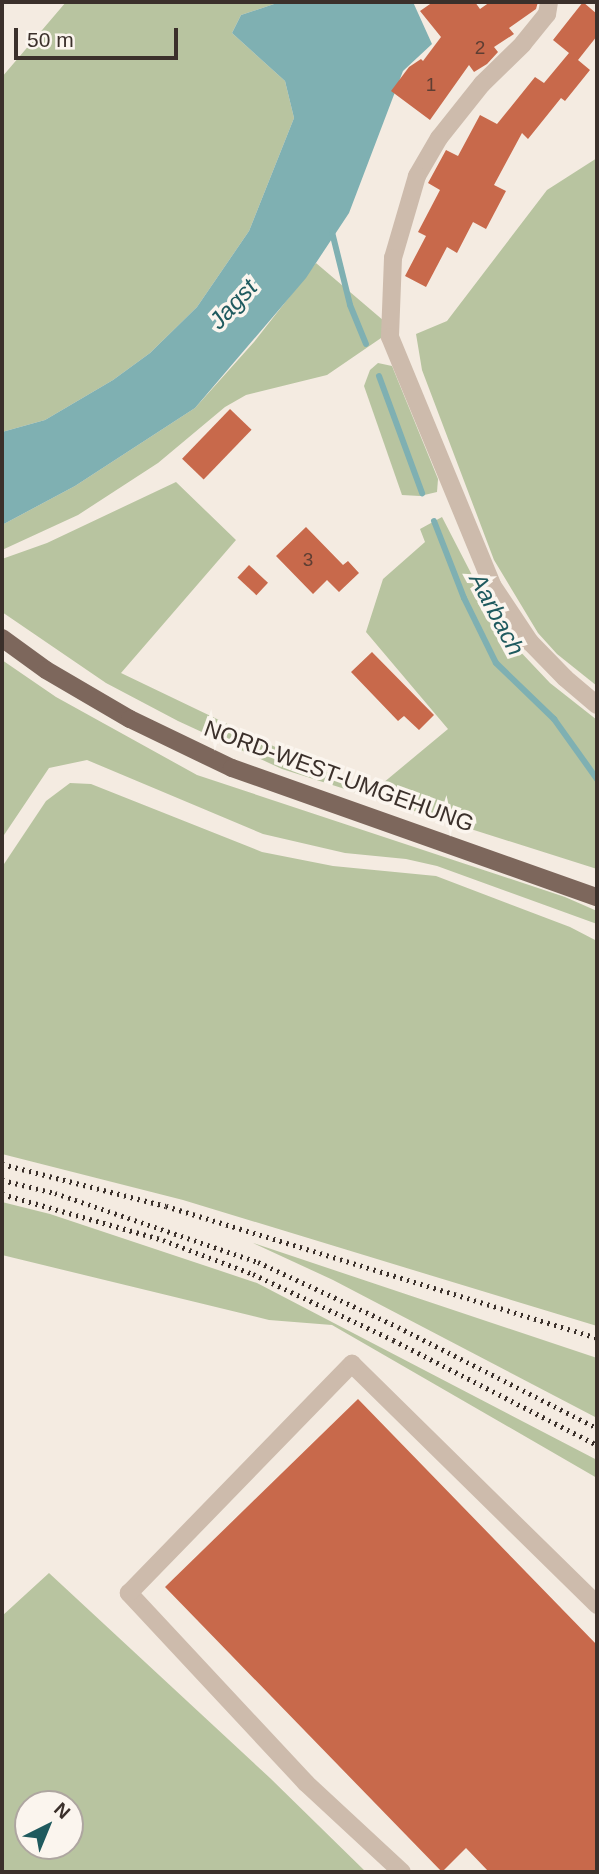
<!DOCTYPE html>
<html>
<head>
<meta charset="utf-8">
<style>
  body { margin:0 }
  #map { position:relative; width:599px; height:1874px; overflow:hidden; background:#f4ebe1; font-family:Arial,sans-serif }
  div>[style] { position:absolute }
  .green>* { inset:0; background:#b8c4a0 }
  .water>* { inset:0; background:#7fb0b2 }
  .stream>* { height:6px; margin:-3px; padding:0 3px; transform-origin:3px; border-radius:3px; background:#7fb0b2 }
  .building>* { inset:0; background:#c8694b; transform-origin:0 0 }
  .minor>* { height:18px; margin:-9px; padding:0 9px; transform-origin:9px; border-radius:9px; background:#cdbbac }
  .major>* { height:18px; margin:-9px; padding:0 9px; transform-origin:9px; border-radius:9px; background:#7d675c }
  .rail>* { height:5px; margin-top:-2.5px; transform-origin:0; background:repeating-linear-gradient(90deg,#3b302b 0 2px,transparent 0 7px) }
  span { translate:-50% -50%; white-space:nowrap; text-align:center; line-height:1.15; -webkit-text-stroke:7px #fbf5ee; paint-order:stroke }
  .number-label { font-size:19px; color:#5e3e33 }
  .number-label span { -webkit-text-stroke-width:0 }
  .street-label { font-size:23px; color:#3b302b }
  .water-label { font-size:24px; color:#1f5a5e; font-style:italic }
  .frame { position:absolute; inset:0; border:4px solid #3b302b; pointer-events:none }
  .north { position:absolute; left:14px; top:1790px; width:70px; height:70px; box-sizing:border-box; background:#fbf5ee; border:2px solid #aea6a0; border-radius:50%; rotate:43deg; font-size:19px; font-weight:700; line-height:28px; text-align:center; color:#3b302b }
  .north::after { content:''; display:block; margin:auto; width:24px; height:32px; background:#1f5a5e; clip-path:polygon(50% 0,100% 100%,50% 72%,0 100%) }
  .scale { position:absolute; left:14px; top:28px; width:164px; height:32px; box-sizing:border-box; border:4px solid #3b302b; border-top:0; padding-left:9px; font-size:21px; line-height:24px; white-space:nowrap; color:#3b302b; -webkit-text-stroke:5px #fbf5ee; paint-order:stroke }
</style>
</head>
<body>
<div id="map">
  <div class="green">
    <div style="clip-path:polygon(66px 2px,280px 2px,241px 15px,232px 33px,285px 81px,294px 118px,249px 231px,197px 307px,150px 353px,113px 380px,45px 420px,2px 432px,2px 77px)"></div>
    <div style="clip-path:polygon(597px 158px,597px 686px,557px 654px,538px 633px,494px 560px,422px 370px,416px 334px,447px 321px,547px 190px)"></div>
    <div style="clip-path:polygon(316px 263px,384px 321px,384px 336px,327px 375px,246px 395px,225px 407px,158px 463px,78px 515px,2px 550px,2px 525px,75px 486px,195px 408px,254px 342px)"></div>
    <div style="clip-path:polygon(378px 363px,392px 366px,438px 479px,437px 492px,420px 496px,402px 495px,364px 386px,370px 370px)"></div>
    <div style="clip-path:polygon(176px 482px,236px 540px,121px 673px,371px 793px,448px 729px,366px 632px,383px 579px,425px 542px,420px 529px,442px 517px,474px 579px,514px 645px,550px 683px,597px 720px,597px 869px,282px 769px,178px 721px,106px 683px,2px 612px,2px 559px,47px 543px)"></div>
    <div style="clip-path:polygon(2px 660px,56px 697px,197px 775px,565px 897px,597px 911px,597px 924px,437px 866px,406px 859px,345px 853px,263px 834px,87px 760px,49px 768px,2px 838px)"></div>
    <div style="clip-path:polygon(70px 783px,91px 784px,262px 852px,333px 866px,436px 876px,570px 927px,597px 941px,597px 1326px,183px 1200px,2px 1154px,2px 867px,46px 801px)"></div>
    <div style="clip-path:polygon(2px 1202px,50px 1214px,257px 1283px,597px 1460px,597px 1478px,332px 1325px,269px 1320px,2px 1255px)"></div>
    <div style="clip-path:polygon(253px 1243px,597px 1358px,597px 1418px,333px 1280px)"></div>
    <div style="clip-path:polygon(evenodd,49px 1573px,270px 1778px,366px 1872px,2px 1872px,2px 1616px,49px 1573px,28px 1804px,70px 1804px,70px 1846px,28px 1846px,28px 1804px)"></div>
  </div>
  <div class="water">
    <div style="clip-path:polygon(280px 2px,413px 2px,432px 44px,403px 71px,349px 213px,306px 278px,195px 408px,75px 486px,2px 525px,2px 432px,45px 420px,113px 380px,150px 353px,197px 307px,249px 231px,294px 118px,285px 81px,232px 33px,241px 15px)"></div>
  </div>
  <div class="stream">
    <div style="left:332px;top:232px;width:75px;rotate:76.1deg"></div>
    <div style="left:350px;top:305px;width:42px;rotate:67.7deg"></div>
    <div style="left:379px;top:376px;width:125px;rotate:69.8deg"></div>
    <div style="left:434px;top:521px;width:83px;rotate:68.7deg"></div>
    <div style="left:464px;top:598px;width:72px;rotate:63.8deg"></div>
    <div style="left:496px;top:663px;width:81px;rotate:44deg"></div>
    <div style="left:554px;top:719px;width:74px;rotate:54.4deg"></div>
  </div>
  <div class="building">
    <div style="clip-path:polygon(433px 2px,475px 2px,480px 9px,490px 2px,538px 2px,536px 9px,509px 28px,514px 34px,494px 47px,498px 52px,487px 64px,474px 72px,469px 65px,430px 120px,391px 91px,409px 67px,421px 59px,423px 61px,441px 37px,420px 11px)"></div>
    <div style="clip-path:polygon(583px 2px,597px 14px,597px 36px,578px 60px,590px 70px,565px 101px,561px 98px,528px 139px,522px 133px,494px 185px,506px 191px,486px 229px,473px 222px,457px 253px,447px 247px,426px 287px,405px 276px,426px 236px,418px 232px,440px 190px,428px 183px,446px 150px,458px 156px,480px 115px,497px 124px,535px 77px,544px 83px,569px 53px,553px 40px)"></div>
    <div style="left:230px;top:409px;width:30px;height:69px;rotate:44deg"></div>
    <div style="clip-path:polygon(306px 527px,343px 565px,348px 561px,359px 573px,339px 592px,327px 580px,313px 594px,276px 556px)"></div>
    <div style="left:249px;top:565px;width:26px;height:17px;rotate:43deg"></div>
    <div style="clip-path:polygon(372px 652px,434px 715px,419px 730px,404px 716px,398px 721px,351px 672px)"></div>
    <div style="clip-path:polygon(358px 1399px,597px 1645px,597px 1872px,489px 1872px,466px 1848px,442px 1872px,165px 1587px)"></div>
  </div>
  <div class="minor">
    <div style="left:549px;top:2px;width:12px;rotate:99deg"></div>
    <div style="left:547px;top:14px;width:38px;rotate:129deg"></div>
    <div style="left:523px;top:44px;width:57px;rotate:135.7deg"></div>
    <div style="left:482px;top:84px;width:69px;rotate:128.5deg"></div>
    <div style="left:439px;top:138px;width:44px;rotate:120.1deg"></div>
    <div style="left:417px;top:176px;width:85px;rotate:106.3deg"></div>
    <div style="left:393px;top:258px;width:79px;rotate:92.2deg"></div>
    <div style="left:390px;top:337px;width:268px;rotate:67.6deg"></div>
    <div style="left:492px;top:585px;width:69px;rotate:56.3deg"></div>
    <div style="left:530px;top:642px;width:50px;rotate:45.8deg"></div>
    <div style="left:565px;top:678px;width:42px;rotate:40.2deg"></div>
    <div style="left:402px;top:1872px;width:131px;rotate:-137.2deg"></div>
    <div style="left:306px;top:1783px;width:260px;rotate:-133deg"></div>
    <div style="left:129px;top:1593px;width:320px;rotate:-45.8deg"></div>
    <div style="left:352px;top:1364px;width:344px;rotate:44.5deg"></div>
  </div>
  <div class="major">
    <div style="left:2px;top:638px;width:54px;rotate:36deg"></div>
    <div style="left:46px;top:670px;width:97px;rotate:30.3deg"></div>
    <div style="left:130px;top:719px;width:113px;rotate:25.7deg"></div>
    <div style="left:232px;top:768px;width:387px;rotate:19.5deg"></div>
  </div>
  <div class="rail">
    <div style="left:2px;top:1164px;width:169px;rotate:14.4deg"></div>
    <div style="left:166px;top:1206px;width:451px;rotate:17deg"></div>
    <div style="left:2px;top:1180px;width:55px;rotate:13.8deg"></div>
    <div style="left:55px;top:1193px;width:214px;rotate:18.8deg"></div>
    <div style="left:258px;top:1262px;width:154px;rotate:24.9deg"></div>
    <div style="left:398px;top:1327px;width:223px;rotate:26.9deg"></div>
    <div style="left:2px;top:1194px;width:167px;rotate:15.9deg"></div>
    <div style="left:163px;top:1240px;width:96px;rotate:20.7deg"></div>
    <div style="left:253px;top:1274px;width:155px;rotate:25.2deg"></div>
    <div style="left:393px;top:1340px;width:229px;rotate:27.2deg"></div>
  </div>
  <div class="number-label">
    <span style="left:480px;top:48px">2</span>
    <span style="left:431px;top:85px">1</span>
    <span style="left:308px;top:560px">3</span>
  </div>
  <div class="street-label">
    <span style="left:339px;top:776px;rotate:20deg">NORD-WEST-UMGEHUNG</span>
  </div>
  <div class="water-label">
    <span style="left:233px;top:304px;rotate:-47deg">Jagst</span>
    <span style="left:497px;top:614px;rotate:62deg">Aarbach</span>
  </div>
  <div class="frame"></div>
  <div class="north">N</div>
  <div class="scale">50 m</div>
</div>
</body>
</html>
